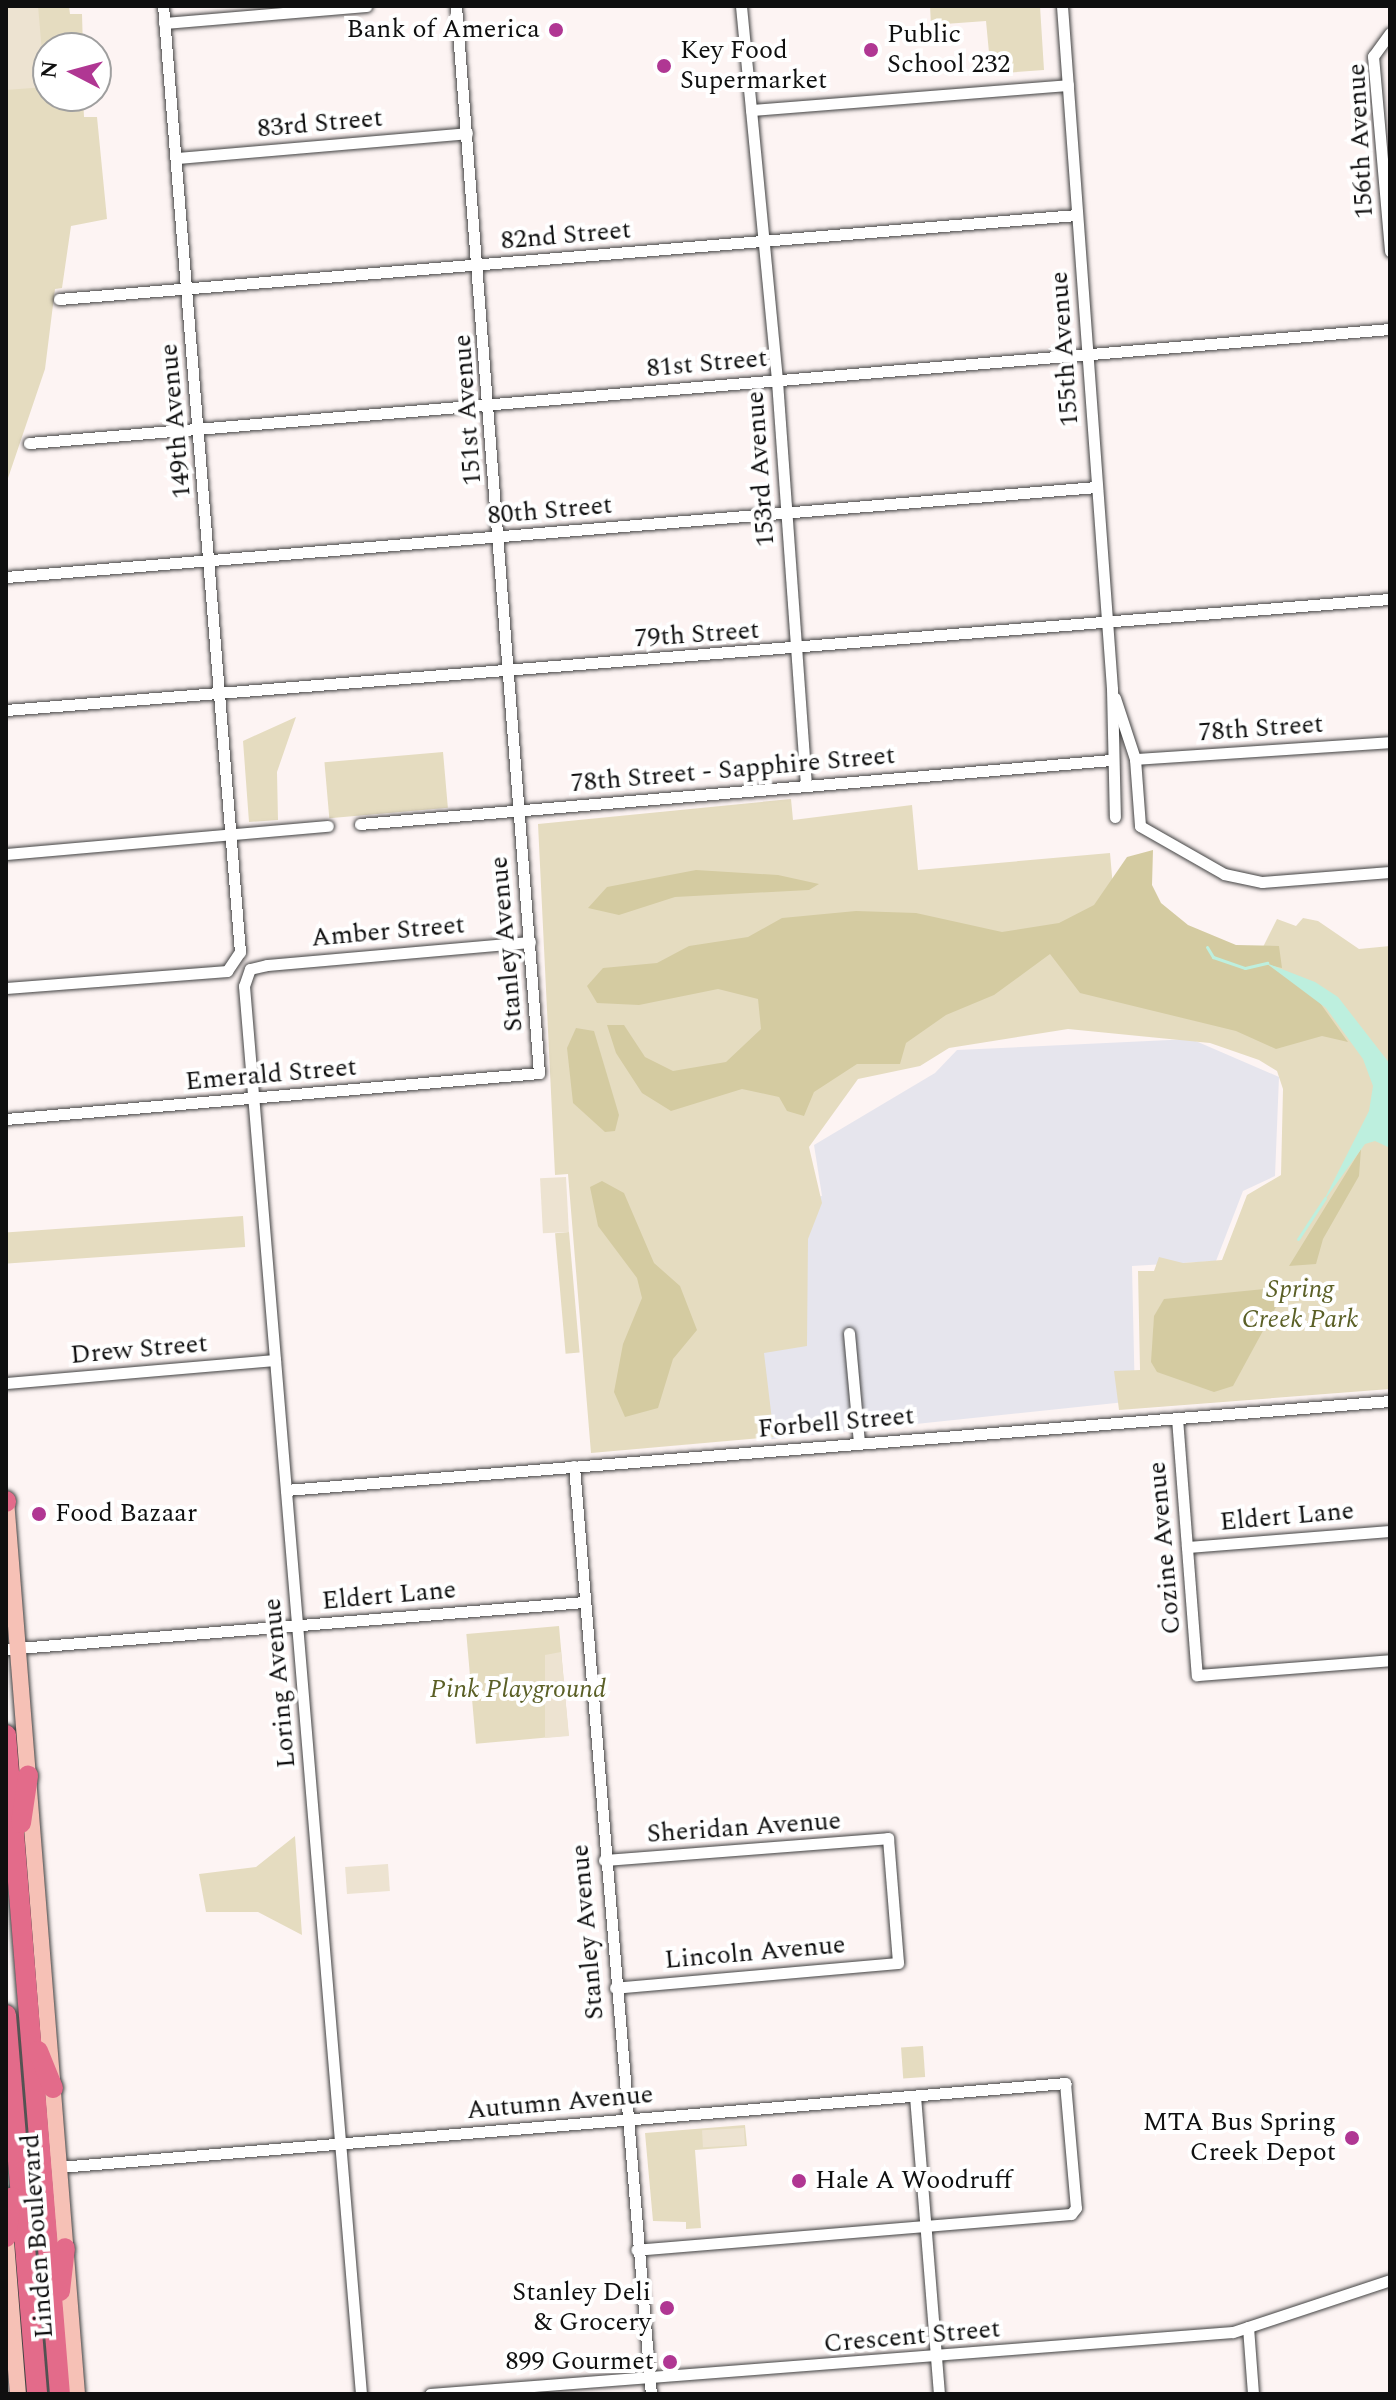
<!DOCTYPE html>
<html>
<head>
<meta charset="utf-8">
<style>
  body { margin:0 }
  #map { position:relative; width:1396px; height:2400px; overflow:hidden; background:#fdf4f3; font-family:Spectral,serif }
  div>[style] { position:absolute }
  .industrial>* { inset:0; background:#e6e5ed }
  .green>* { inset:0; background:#e5dcc0; transform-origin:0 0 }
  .forest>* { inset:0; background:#d4cba1 }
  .pitch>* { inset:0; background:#ede3d1; transform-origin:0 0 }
  .water>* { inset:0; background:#bdefde }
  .stream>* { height:3px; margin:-1.5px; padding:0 1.5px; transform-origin:1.5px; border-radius:1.5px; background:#bdefde }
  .roads { filter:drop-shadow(0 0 2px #424242) drop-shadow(0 0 2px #424242) }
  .street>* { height:11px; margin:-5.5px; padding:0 5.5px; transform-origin:5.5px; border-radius:5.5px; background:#fff }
  .secondary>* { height:16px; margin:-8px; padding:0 8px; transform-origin:8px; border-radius:8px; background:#f6c1b6 }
  .highway>* { height:20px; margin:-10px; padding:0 10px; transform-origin:10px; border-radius:10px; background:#e36b8a }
  .dots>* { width:22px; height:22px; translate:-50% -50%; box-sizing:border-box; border:4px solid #fff; border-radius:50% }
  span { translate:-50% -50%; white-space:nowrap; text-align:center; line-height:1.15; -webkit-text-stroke:8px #fff; paint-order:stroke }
  .poi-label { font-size:26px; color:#0f0f0f }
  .right { translate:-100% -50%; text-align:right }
  .left { translate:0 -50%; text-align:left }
  .street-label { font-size:26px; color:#0f0f0f }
  .park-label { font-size:26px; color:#5b6027; font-style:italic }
  .frame { position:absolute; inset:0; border:8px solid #0f0f0f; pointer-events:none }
  .north { position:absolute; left:32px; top:32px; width:80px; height:80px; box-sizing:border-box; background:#fff; border:2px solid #9f9f9f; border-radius:50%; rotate:276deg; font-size:22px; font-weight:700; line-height:32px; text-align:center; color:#0f0f0f }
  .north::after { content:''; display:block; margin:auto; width:28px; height:36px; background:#b03793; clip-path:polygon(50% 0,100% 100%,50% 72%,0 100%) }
</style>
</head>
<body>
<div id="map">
  <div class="industrial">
    <div style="clip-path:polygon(1191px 1039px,1279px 1077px,1275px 1176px,1243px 1191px,1216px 1261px,1132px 1266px,1135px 1401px,764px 1440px,745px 1204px,822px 1196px,814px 1145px,935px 1073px,957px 1050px)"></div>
  </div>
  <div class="green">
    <div style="clip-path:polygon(6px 6px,69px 6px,70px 14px,82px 14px,83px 48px,48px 48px,48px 96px,83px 96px,84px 117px,97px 117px,107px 219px,71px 226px,62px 288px,55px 289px,45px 369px,6px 484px)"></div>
    <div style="clip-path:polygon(930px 6px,1040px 6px,1044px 70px,991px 74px,986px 21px,931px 25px)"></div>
    <div style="clip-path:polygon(296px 717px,277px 772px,278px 820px,249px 822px,243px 741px)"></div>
    <div style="left:443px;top:752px;width:56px;height:119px;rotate:85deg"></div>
    <div style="clip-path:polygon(791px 799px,793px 820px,912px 805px,918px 870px,1110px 853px,1123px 1002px,1163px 1012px,1253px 967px,1277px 919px,1296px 926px,1303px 918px,1318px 921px,1359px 949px,1390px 946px,1390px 1389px,1119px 1410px,1114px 1371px,1140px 1370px,1138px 1271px,1154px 1271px,1159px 1257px,1183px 1263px,1222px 1260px,1247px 1195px,1281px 1175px,1283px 1089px,1277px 1071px,1259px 1060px,1210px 1043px,1068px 1029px,949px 1048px,920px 1066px,858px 1079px,809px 1147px,822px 1203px,808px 1239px,807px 1346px,764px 1353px,774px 1437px,591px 1453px,568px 1174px,555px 1175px,538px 824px)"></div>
    <div style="left:243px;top:1216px;width:31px;height:238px;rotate:86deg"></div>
    <div style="left:569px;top:1232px;width:121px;height:14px;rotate:85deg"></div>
    <div style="left:559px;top:1626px;width:110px;height:93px;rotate:85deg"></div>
    <div style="clip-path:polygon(295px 1836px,302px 1935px,258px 1912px,206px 1912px,199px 1874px,256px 1867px)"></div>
    <div style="left:923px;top:2046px;width:31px;height:22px;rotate:86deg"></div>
    <div style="clip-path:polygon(745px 2125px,747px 2146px,695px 2150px,701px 2228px,686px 2229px,686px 2222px,653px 2221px,645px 2133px)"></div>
  </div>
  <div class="forest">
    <div style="clip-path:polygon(1153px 850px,1152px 885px,1161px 903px,1188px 925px,1236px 945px,1279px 946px,1282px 968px,1269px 965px,1318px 1000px,1348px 1042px,1322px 1036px,1276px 1049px,1236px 1031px,1080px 993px,1050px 954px,994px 995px,946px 1015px,906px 1043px,900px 1064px,857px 1064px,814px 1092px,804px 1116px,787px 1111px,779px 1097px,742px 1089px,671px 1111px,642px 1093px,616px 1053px,607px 1025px,624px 1025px,645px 1057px,673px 1071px,726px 1062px,761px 1029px,758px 999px,718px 989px,639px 1005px,597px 1003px,587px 986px,603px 968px,657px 963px,689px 946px,748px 937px,782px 918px,856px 911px,916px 913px,1002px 932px,1059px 923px,1094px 905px,1127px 857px)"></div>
    <div style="clip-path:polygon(696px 870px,778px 875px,819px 884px,809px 890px,675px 897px,619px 915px,588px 908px,607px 887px)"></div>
    <div style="clip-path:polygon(576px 1028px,594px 1031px,619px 1115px,615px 1131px,605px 1132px,573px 1103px,567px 1048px)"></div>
    <div style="clip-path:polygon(1361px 1149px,1359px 1176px,1323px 1239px,1316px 1264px,1289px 1266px)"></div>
    <div style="clip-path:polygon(602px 1181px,624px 1193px,654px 1263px,680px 1286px,697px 1330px,673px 1359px,658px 1408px,625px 1417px,614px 1392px,623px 1344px,642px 1298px,637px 1278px,598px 1226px,590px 1187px)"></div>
    <div style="clip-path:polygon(1275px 1288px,1280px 1292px,1276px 1307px,1233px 1386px,1214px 1392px,1157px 1372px,1151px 1362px,1154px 1316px,1164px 1299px)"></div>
  </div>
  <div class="pitch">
    <div style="clip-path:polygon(6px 6px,38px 6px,45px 87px,6px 90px)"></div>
    <div style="left:566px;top:1177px;width:55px;height:26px;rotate:87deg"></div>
    <div style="clip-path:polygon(561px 1652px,569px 1736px,545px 1738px,545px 1655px)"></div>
    <div style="left:388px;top:1864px;width:27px;height:43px;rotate:86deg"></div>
    <div style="left:744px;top:2128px;width:17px;height:42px;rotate:87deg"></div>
  </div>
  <div class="water">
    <div style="clip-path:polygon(1266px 963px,1315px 982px,1338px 997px,1390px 1064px,1390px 1148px,1375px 1141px,1365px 1144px,1323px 1202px,1369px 1111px,1373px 1086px,1363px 1059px,1326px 1008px)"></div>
  </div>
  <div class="stream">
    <div style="left:1207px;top:947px;width:12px;rotate:59deg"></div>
    <div style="left:1213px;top:957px;width:34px;rotate:19deg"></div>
    <div style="left:1245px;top:968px;width:23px;rotate:-13deg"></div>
    <div style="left:1298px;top:1239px;width:49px;rotate:-56.6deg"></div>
  </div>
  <div class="roads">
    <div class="street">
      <div style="left:741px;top:6px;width:377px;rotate:84.5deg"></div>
      <div style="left:777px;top:381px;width:405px;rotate:85.9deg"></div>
      <div style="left:1062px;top:6px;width:685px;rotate:85.81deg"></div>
      <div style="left:1112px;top:689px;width:128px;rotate:88.7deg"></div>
      <div style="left:164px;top:23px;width:203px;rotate:-4.8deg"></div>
      <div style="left:1390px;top:33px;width:29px;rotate:126deg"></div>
      <div style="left:1373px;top:56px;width:196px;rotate:85deg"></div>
      <div style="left:751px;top:110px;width:318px;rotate:-4.5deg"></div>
      <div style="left:177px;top:158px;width:291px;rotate:-4.9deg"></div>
      <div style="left:59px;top:299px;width:1021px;rotate:-4.72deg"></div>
      <div style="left:29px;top:443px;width:1366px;rotate:-4.79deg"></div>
      <div style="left:6px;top:577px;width:1095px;rotate:-4.72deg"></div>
      <div style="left:1115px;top:698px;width:64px;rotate:71.8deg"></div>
      <div style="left:1135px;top:759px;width:67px;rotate:85.7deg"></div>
      <div style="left:1140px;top:826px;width:97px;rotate:29.7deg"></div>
      <div style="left:1224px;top:874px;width:39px;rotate:12deg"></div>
      <div style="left:1262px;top:882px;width:128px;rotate:-4.5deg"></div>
      <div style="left:6px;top:710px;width:1388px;rotate:-4.59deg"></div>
      <div style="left:1135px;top:759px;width:256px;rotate:-3.8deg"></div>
      <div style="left:360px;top:824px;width:754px;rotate:-4.87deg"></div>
      <div style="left:6px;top:854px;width:323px;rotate:-5deg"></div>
      <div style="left:6px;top:988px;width:222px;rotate:-4.4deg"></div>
      <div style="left:227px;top:971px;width:23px;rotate:-56deg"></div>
      <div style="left:240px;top:952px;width:949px;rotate:-94.65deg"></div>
      <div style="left:6px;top:1119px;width:535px;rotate:-4.93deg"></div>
      <div style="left:539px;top:1073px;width:1070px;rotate:-94.45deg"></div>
      <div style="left:849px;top:1333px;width:110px;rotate:84.8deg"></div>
      <div style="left:6px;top:1383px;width:270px;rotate:-4.9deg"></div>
      <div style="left:1177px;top:1418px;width:258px;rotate:85.6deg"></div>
      <div style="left:1197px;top:1675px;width:194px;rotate:-4.4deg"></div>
      <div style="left:574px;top:1466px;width:931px;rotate:85.26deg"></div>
      <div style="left:286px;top:1490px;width:1108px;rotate:-4.61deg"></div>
      <div style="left:1187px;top:1547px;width:204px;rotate:-4.5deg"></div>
      <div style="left:6px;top:1649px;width:580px;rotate:-4.65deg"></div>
      <div style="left:604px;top:1860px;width:285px;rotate:-4.4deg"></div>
      <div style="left:888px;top:1838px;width:125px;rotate:85.4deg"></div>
      <div style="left:898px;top:1963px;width:284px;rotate:175deg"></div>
      <div style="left:915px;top:2096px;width:299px;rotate:85.4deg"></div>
      <div style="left:59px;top:2167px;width:1010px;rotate:-4.77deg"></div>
      <div style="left:1065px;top:2083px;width:125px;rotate:85deg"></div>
      <div style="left:1076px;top:2208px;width:8px;rotate:130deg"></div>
      <div style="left:1071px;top:2214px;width:436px;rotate:175.3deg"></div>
      <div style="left:1248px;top:2327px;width:67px;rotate:85.7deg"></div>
      <div style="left:361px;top:2394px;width:1413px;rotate:-94.75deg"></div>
      <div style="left:244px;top:986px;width:18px;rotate:-71deg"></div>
      <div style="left:250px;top:969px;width:17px;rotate:-13deg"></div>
      <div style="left:267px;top:965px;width:264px;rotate:-5deg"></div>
      <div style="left:430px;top:2394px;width:805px;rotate:-4.42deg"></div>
      <div style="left:1233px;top:2332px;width:165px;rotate:-18.3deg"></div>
    </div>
    <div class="secondary">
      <div style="left:6px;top:1500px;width:897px;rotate:85.46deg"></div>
      <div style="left:6px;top:2242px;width:152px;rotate:85.5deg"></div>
    </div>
    <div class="highway">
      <div style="left:6px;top:1502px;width:1px;rotate:-90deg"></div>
      <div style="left:6px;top:1735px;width:661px;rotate:85.32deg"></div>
      <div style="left:21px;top:1823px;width:48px;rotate:-81.5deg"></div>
      <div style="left:6px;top:2015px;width:380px;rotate:85.3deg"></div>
      <div style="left:38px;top:2051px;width:40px;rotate:68deg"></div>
      <div style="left:6px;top:2237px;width:40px;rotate:-81.5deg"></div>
      <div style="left:60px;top:2291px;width:43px;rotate:-83.4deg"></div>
    </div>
  </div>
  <div class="dots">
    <div style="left:556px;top:30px;background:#b03793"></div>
    <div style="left:871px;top:50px;background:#b03793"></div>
    <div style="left:664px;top:66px;background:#b03793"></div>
    <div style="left:39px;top:1514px;background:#b03793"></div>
    <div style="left:1352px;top:2138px;background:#b03793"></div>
    <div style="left:799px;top:2181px;background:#b03793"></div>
    <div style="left:667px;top:2308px;background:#b03793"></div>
    <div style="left:670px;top:2362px;background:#b03793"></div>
  </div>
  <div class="poi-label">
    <span class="right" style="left:540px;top:30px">Bank of America</span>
    <span class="left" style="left:887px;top:50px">Public<br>School 232</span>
    <span class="left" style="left:680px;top:66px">Key Food<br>Supermarket</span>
    <span class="left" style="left:55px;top:1514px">Food Bazaar</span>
    <span class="right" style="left:1336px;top:2138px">MTA Bus Spring<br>Creek Depot</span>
    <span class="left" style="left:815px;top:2181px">Hale A Woodruff</span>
    <span class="right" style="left:651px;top:2308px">Stanley Deli<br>&amp; Grocery</span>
    <span class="right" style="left:654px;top:2362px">899 Gourmet</span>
  </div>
  <div class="street-label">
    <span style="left:320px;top:124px;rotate:-5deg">83rd Street</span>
    <span style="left:1361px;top:141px;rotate:-93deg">156th Avenue</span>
    <span style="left:566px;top:236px;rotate:-5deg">82nd Street</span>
    <span style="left:1065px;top:349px;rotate:-94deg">155th Avenue</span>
    <span style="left:707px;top:364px;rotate:-5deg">81st Street</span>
    <span style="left:468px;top:410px;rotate:-94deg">151st Avenue</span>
    <span style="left:176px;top:421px;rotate:-95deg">149th Avenue</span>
    <span style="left:761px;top:469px;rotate:-94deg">153rd Avenue</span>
    <span style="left:550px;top:511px;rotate:-5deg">80th Street</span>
    <span style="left:697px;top:635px;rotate:-4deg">79th Street</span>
    <span style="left:1261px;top:729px;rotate:-4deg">78th Street</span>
    <span style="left:733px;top:770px;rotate:-5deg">78th Street - Sapphire Street</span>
    <span style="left:388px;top:932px;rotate:-5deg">Amber Street</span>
    <span style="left:507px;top:944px;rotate:-95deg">Stanley Avenue</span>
    <span style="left:271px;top:1075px;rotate:-5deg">Emerald Street</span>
    <span style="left:139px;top:1350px;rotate:-5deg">Drew Street</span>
    <span style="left:836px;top:1423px;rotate:-5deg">Forbell Street</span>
    <span style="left:1287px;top:1517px;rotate:-5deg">Eldert Lane</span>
    <span style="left:1165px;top:1548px;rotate:-95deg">Cozine Avenue</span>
    <span style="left:389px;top:1596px;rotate:-5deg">Eldert Lane</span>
    <span style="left:280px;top:1683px;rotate:-95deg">Loring Avenue</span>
    <span style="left:744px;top:1828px;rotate:-4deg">Sheridan Avenue</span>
    <span style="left:588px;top:1932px;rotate:-95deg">Stanley Avenue</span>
    <span style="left:755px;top:1953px;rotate:-5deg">Lincoln Avenue</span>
    <span style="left:560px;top:2103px;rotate:-5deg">Autumn Avenue</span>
    <span style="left:38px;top:2236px;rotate:-94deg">Linden Boulevard</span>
    <span style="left:912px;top:2337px;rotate:-5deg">Crescent Street</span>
  </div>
  <div class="park-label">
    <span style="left:1300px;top:1305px">Spring<br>Creek Park</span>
    <span style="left:518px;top:1690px">Pink Playground</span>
  </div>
  <div class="frame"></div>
  <div class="north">N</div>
</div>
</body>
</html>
